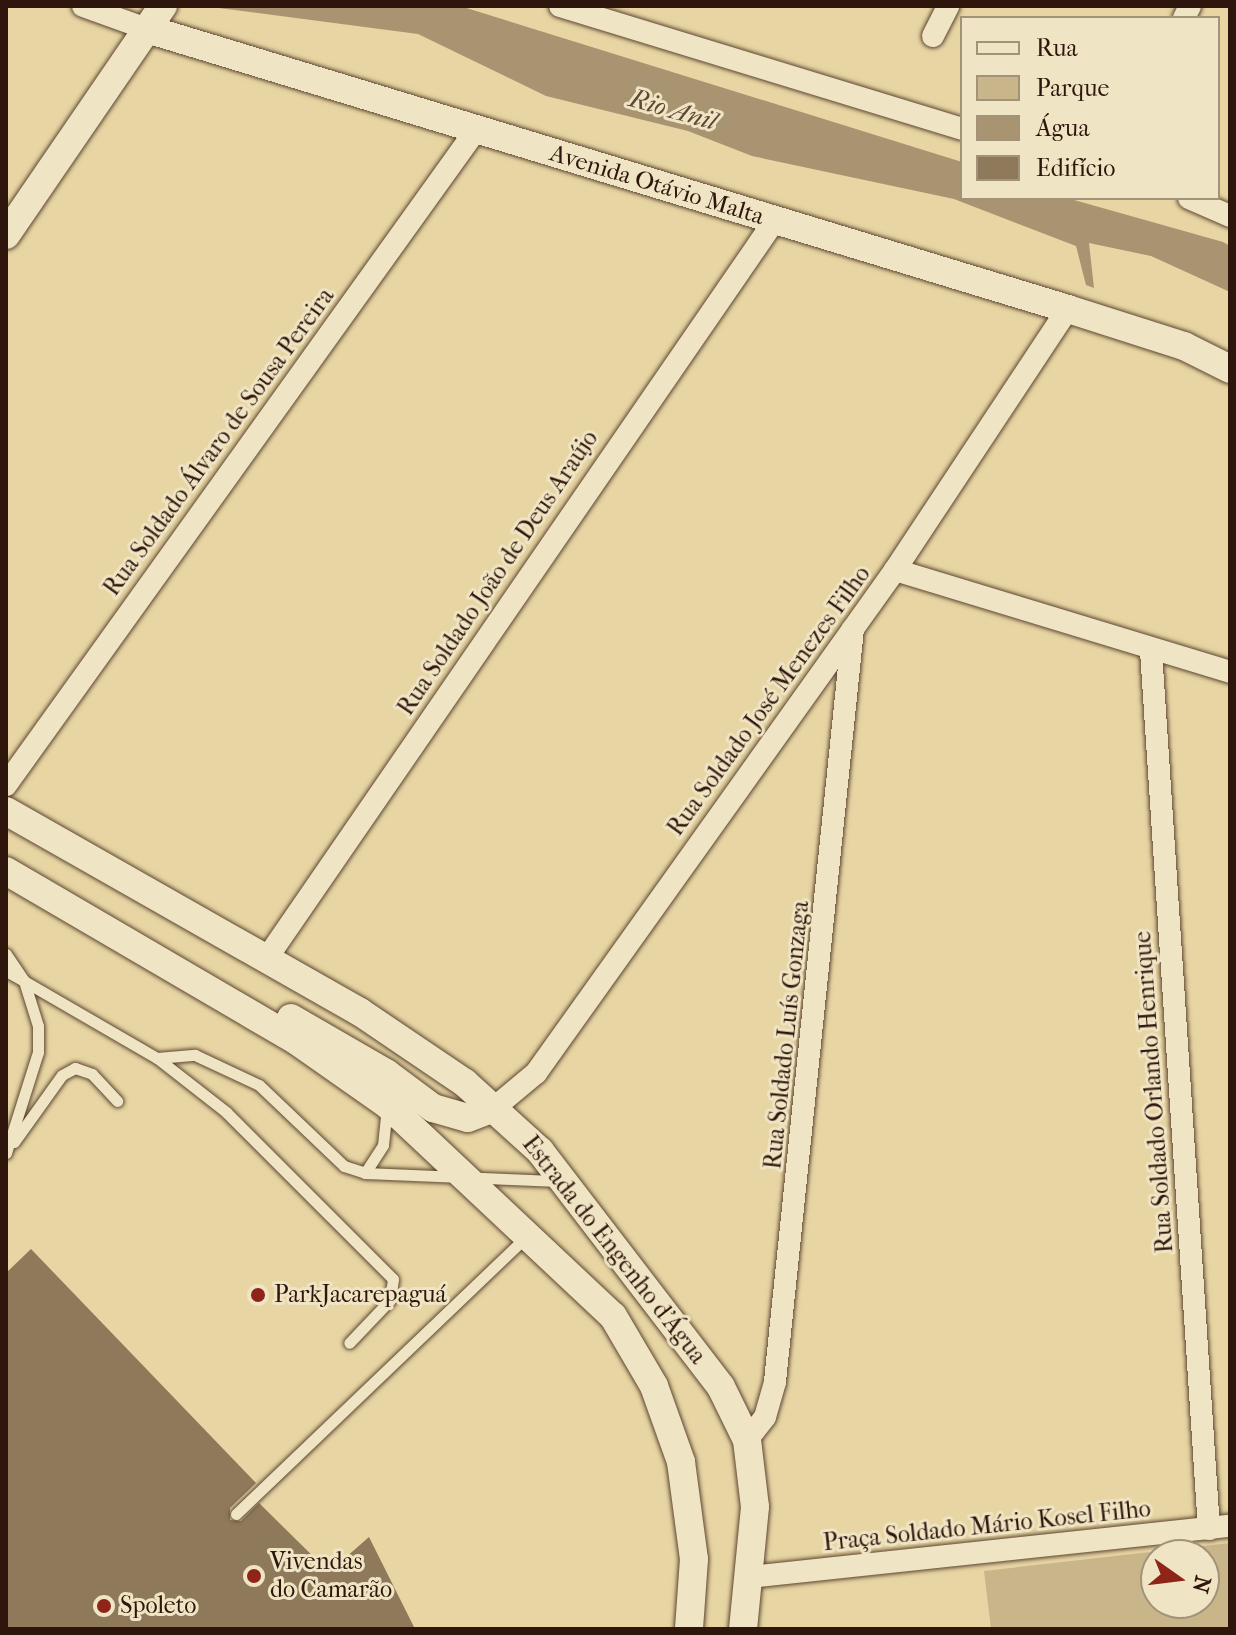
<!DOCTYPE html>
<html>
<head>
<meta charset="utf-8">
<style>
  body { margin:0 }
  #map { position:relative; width:1236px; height:1635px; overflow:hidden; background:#e7d5a3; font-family:"IM FELL French Canon",serif }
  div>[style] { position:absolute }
  .green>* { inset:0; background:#c8b58a }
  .water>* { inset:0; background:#a89470 }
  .building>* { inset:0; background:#8f795b }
  .roads { filter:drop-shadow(0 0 2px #5d4632) drop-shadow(0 0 2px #5d4632) }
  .service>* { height:11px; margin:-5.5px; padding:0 5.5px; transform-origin:5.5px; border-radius:5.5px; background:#efe4c3 }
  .minor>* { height:22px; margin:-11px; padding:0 11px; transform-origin:11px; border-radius:11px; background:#efe4c3 }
  .tertiary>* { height:28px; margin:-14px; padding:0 14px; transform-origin:14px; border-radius:14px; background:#efe4c3 }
  .dots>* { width:22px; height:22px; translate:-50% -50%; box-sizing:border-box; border:4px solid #efe4c3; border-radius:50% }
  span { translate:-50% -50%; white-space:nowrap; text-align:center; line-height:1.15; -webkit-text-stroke:6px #efe4c3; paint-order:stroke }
  .street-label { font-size:24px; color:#2f160d }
  .poi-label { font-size:24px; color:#2f160d }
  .left { translate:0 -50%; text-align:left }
  .water-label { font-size:26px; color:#5f4835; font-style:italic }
  .frame { position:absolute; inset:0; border:8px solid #2f160d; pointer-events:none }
  .legend { position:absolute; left:960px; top:16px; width:260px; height:184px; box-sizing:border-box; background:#efe4c3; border:2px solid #a2927a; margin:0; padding:10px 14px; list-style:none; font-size:24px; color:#2f160d }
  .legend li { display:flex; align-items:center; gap:16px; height:40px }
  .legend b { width:40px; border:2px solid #a2927a }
  .north { position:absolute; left:1140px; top:1539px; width:80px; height:80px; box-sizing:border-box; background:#efe4c3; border:2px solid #a2927a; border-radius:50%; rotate:104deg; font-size:22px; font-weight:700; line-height:32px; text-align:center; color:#2f160d }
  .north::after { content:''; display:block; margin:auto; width:28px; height:36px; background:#8f2418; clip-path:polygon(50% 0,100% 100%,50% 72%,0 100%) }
</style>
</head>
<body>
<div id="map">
  <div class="green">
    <div style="clip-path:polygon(evenodd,1230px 1543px,1230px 1629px,991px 1629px,984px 1571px,1230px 1543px,1156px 1555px,1204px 1555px,1204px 1603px,1156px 1603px,1156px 1555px)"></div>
  </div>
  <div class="water">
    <div style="clip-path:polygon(460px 6px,962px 162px,962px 198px,1067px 198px,1223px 242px,1230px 246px,1230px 292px,1151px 256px,1089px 243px,1094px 288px,1086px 285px,1076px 246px,954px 199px,752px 156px,688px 131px,546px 96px,418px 34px,211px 7px)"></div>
  </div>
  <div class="building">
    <div style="clip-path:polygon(31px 1249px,256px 1483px,230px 1508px,230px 1520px,241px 1521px,259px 1503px,329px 1572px,369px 1537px,415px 1629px,6px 1629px,6px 1273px)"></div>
  </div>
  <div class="roads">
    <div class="service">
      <div style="left:6px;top:954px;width:32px;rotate:56deg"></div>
      <div style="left:24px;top:981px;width:154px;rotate:30.1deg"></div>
      <div style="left:157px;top:1058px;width:88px;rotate:38deg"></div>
      <div style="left:226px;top:1112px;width:236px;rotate:45deg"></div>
      <div style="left:393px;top:1279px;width:21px;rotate:98deg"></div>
      <div style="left:390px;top:1300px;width:59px;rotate:133.6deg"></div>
      <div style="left:6px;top:971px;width:21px;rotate:29deg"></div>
      <div style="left:24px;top:981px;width:47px;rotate:72.7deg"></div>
      <div style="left:38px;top:1026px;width:26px;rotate:90deg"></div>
      <div style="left:38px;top:1052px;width:106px;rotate:107.6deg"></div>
      <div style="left:157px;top:1058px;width:38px;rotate:-5deg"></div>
      <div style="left:195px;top:1055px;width:71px;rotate:25.1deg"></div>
      <div style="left:259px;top:1085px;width:117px;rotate:43.6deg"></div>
      <div style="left:344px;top:1166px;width:22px;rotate:18deg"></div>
      <div style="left:365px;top:1173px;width:194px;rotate:2.4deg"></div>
      <div style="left:14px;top:1142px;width:82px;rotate:-54.4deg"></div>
      <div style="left:62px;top:1075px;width:15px;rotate:-28deg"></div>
      <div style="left:75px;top:1068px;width:18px;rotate:19deg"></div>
      <div style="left:92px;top:1074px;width:37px;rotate:47deg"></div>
      <div style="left:365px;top:1173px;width:33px;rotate:-57deg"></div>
      <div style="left:383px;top:1145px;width:36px;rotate:-84deg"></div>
      <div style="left:236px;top:1514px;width:404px;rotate:-43.7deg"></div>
    </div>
    <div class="minor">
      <div style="left:83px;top:6px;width:68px;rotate:19.8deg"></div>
      <div style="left:560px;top:6px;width:420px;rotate:17deg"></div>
      <div style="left:1184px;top:18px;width:13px;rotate:-63deg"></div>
      <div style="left:933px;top:36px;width:34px;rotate:-63deg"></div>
      <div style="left:1189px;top:198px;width:45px;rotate:23.7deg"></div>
      <div style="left:895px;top:570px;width:350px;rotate:16.9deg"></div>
      <div style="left:1151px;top:651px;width:880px;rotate:86.22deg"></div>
      <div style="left:6px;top:785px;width:806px;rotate:-54.34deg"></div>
      <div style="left:267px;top:958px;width:896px;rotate:-55.46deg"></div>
      <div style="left:494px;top:1108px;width:55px;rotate:-39.8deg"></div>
      <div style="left:536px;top:1073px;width:618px;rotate:-54.48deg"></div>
      <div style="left:895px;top:570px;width:313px;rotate:-56.5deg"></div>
      <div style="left:747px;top:1440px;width:29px;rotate:-52deg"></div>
      <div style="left:765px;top:1417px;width:37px;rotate:-74deg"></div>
      <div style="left:775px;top:1381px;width:756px;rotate:-84.08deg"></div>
      <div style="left:750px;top:1577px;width:483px;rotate:-6.1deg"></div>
    </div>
    <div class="tertiary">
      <div style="left:147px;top:29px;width:963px;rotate:16.91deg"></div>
      <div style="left:1068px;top:309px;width:122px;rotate:17.7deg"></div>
      <div style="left:1184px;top:346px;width:51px;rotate:26.6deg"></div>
      <div style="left:6px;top:235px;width:278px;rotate:-55.6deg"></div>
      <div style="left:6px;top:811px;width:407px;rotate:29.6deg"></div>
      <div style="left:360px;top:1012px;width:127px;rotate:34.1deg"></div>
      <div style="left:465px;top:1083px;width:101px;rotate:42.2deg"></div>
      <div style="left:540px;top:1151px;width:297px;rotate:52.5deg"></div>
      <div style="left:721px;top:1387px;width:59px;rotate:63.9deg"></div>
      <div style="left:747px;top:1440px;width:67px;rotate:83.2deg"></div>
      <div style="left:755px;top:1507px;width:123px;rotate:95.6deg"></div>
      <div style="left:6px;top:871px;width:337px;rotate:30.3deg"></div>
      <div style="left:297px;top:1041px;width:111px;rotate:35.1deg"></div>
      <div style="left:388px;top:1105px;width:308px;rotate:43.2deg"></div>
      <div style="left:613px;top:1316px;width:81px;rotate:59.6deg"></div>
      <div style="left:654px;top:1386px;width:81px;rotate:70.4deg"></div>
      <div style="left:681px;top:1462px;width:98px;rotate:82.4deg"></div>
      <div style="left:694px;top:1559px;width:70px;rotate:94.1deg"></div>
      <div style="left:291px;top:1018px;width:110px;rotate:30.1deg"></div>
      <div style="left:386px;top:1073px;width:59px;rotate:36.7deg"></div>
      <div style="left:433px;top:1108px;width:36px;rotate:16deg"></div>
      <div style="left:468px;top:1118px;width:28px;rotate:-21deg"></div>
    </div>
  </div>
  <div class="dots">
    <div style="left:258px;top:1295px;background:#8f2418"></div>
    <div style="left:254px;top:1576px;background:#8f2418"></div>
    <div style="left:104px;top:1606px;background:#8f2418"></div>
  </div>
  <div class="street-label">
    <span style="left:657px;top:185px;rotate:17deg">Avenida Otávio Malta</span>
    <span style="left:219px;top:442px;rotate:-54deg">Rua Soldado Álvaro de Sousa Pereira</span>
    <span style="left:498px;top:573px;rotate:-56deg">Rua Soldado João de Deus Araújo</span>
    <span style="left:769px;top:701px;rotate:-54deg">Rua Soldado José Menezes Filho</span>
    <span style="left:787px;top:1035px;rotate:-84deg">Rua Soldado Luís Gonzaga</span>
    <span style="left:1154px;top:1092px;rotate:-94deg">Rua Soldado Orlando Henrique</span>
    <span style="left:614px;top:1250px;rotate:52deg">Estrada do Engenho d'Água</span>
    <span style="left:987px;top:1526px;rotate:-6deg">Praça Soldado Mário Kosel Filho</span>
  </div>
  <div class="poi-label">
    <span class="left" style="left:274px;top:1295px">ParkJacarepaguá</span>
    <span class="left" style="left:270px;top:1576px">Vivendas<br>do Camarão</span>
    <span class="left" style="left:120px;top:1606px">Spoleto</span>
  </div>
  <div class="water-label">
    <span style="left:673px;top:110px;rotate:16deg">Rio Anil</span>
  </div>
  <div class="frame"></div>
  <ul class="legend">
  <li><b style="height:10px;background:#efe4c3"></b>Rua</li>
  <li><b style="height:22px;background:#c8b58a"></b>Parque</li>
  <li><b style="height:22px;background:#a89470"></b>Água</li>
  <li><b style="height:22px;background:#8f795b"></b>Edifício</li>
  </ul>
  <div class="north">N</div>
</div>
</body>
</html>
